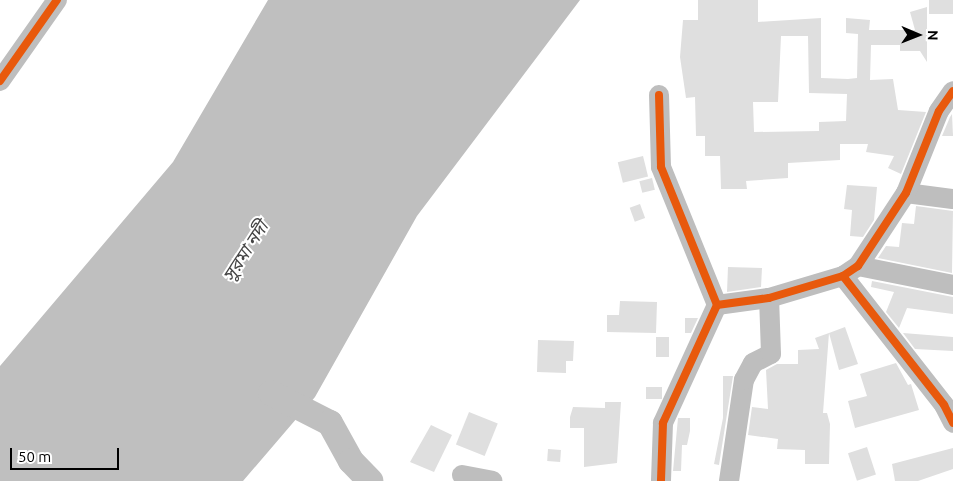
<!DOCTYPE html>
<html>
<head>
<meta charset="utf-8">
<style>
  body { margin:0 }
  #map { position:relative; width:953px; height:481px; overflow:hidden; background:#fff; font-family:Ubuntu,"Noto Sans Bengali",sans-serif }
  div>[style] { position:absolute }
  .water>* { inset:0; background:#bfbfbf }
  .river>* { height:26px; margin:-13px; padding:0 13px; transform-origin:13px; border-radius:13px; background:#bfbfbf }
  .building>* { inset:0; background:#dfdfdf; transform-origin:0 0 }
  .minor>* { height:20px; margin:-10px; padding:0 10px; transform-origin:10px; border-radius:10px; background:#bebebe }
  .cycleway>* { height:8px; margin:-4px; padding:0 4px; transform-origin:4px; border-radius:4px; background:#e8590c }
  span { translate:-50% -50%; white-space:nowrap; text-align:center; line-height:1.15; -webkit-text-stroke:4px #fff; paint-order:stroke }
  .water-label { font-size:18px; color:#444; font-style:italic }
  .north { position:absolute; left:893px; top:10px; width:50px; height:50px; -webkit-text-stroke:4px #fff; paint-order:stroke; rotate:91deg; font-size:14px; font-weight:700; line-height:20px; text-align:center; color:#000 }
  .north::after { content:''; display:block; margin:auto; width:18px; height:22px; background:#000; clip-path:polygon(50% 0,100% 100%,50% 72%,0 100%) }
  .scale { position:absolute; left:10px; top:448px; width:109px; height:22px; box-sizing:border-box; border:2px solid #000; border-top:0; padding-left:6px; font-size:15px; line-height:18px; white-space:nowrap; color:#000; -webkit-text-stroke:4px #fff; paint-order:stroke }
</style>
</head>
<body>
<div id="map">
  <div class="water">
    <div style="clip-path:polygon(268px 0,580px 0,417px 216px,315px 397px,243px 481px,0 481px,0 366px,173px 162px)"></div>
  </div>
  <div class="river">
    <div style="left:271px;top:393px;width:66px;rotate:27deg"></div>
    <div style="left:330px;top:423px;width:43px;rotate:61.1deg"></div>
    <div style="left:351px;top:461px;width:28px;rotate:46deg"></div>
  </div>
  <div class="building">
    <div style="clip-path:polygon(evenodd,698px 0,758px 0,758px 22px,821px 18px,821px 78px,848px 79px,857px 78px,858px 34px,846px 33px,846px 18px,870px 20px,869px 30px,915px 30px,910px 12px,927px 7px,927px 62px,920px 51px,900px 51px,900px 45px,871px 45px,870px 80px,893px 79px,898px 110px,926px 112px,901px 174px,888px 168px,894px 156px,866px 152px,868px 144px,840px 144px,840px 160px,788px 163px,788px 178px,746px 181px,747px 189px,721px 189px,720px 156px,705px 156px,705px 136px,696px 136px,695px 97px,686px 98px,680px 57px,683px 20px,698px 20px,698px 0,781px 36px,808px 36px,809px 93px,847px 94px,846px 121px,819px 122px,819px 131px,754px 132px,753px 102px,778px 102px,781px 36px)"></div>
    <div style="left:929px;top:0;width:24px;height:14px"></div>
    <div style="clip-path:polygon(952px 114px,953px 136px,942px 136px,950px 117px)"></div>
    <div style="left:643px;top:156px;width:21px;height:26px;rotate:76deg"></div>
    <div style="left:652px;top:178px;width:12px;height:13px;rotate:76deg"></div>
    <div style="clip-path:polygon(847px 185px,877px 187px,874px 220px,863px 237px,850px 236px,852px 210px,844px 209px)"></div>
    <div style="left:640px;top:204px;width:15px;height:11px;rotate:70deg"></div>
    <div style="clip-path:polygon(916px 206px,953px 211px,952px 273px,878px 258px,886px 246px,899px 247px,902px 223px,914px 224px)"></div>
    <div style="clip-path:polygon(728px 267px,762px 268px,761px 287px,727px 292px)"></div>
    <div style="clip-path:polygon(872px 281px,953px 297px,953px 314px,907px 308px,899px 328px,886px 312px,894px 292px,871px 287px)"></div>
    <div style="clip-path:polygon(620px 301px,657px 302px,656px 333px,607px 332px,607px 315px,619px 315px)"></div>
    <div style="clip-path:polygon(685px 318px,698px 318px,691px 333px,685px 333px)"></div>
    <div style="clip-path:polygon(845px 327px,858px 364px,839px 370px,829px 333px)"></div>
    <div style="clip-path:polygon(829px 333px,823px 413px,827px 413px,830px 424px,829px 464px,805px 464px,805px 450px,777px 449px,778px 439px,748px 435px,752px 407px,768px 409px,766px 370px,777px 364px,798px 364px,798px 350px,819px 349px,815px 338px)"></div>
    <div style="clip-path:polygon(903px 333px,953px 337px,953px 351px,915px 349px)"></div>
    <div style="left:656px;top:337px;width:13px;height:20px"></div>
    <div style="clip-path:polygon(538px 340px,574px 341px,573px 361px,566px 361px,566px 373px,537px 372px)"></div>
    <div style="clip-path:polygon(896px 363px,908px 385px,911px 384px,919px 410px,855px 428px,848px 401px,867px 396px,860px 374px)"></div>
    <div style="clip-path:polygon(723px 376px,733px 376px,719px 465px,714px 464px,723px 418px)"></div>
    <div style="left:646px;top:387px;width:16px;height:12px"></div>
    <div style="clip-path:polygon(605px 402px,621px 402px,617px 463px,584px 467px,584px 428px,570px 428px,570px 417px,573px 407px,605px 408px)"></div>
    <div style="left:469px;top:412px;width:31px;height:35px;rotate:22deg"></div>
    <div style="clip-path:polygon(678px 418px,690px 418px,690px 431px,687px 445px,682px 445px,681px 471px,673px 471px)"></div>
    <div style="clip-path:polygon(431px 425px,452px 435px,434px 472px,410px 462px)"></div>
    <div style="left:867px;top:447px;width:29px;height:20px;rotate:72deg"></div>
    <div style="clip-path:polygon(953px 448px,953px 469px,918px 481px,895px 481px,892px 464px)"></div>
    <div style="left:548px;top:449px;width:13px;height:12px;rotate:4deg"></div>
  </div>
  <div class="minor">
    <div style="left:0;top:81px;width:99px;rotate:-54.9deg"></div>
    <div style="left:659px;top:95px;width:72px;rotate:88.4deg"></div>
    <div style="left:661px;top:167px;width:149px;rotate:67.9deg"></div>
    <div style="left:717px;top:305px;width:130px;rotate:114.6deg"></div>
    <div style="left:663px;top:423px;width:58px;rotate:92deg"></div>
    <div style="left:906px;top:193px;width:47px;rotate:7.3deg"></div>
    <div style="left:858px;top:266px;width:97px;rotate:11.3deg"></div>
    <div style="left:843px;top:276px;width:164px;rotate:51.9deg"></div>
    <div style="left:944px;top:405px;width:20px;rotate:63deg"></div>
    <div style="left:717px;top:305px;width:52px;rotate:-7.7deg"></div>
    <div style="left:769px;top:298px;width:77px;rotate:-16.6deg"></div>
    <div style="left:843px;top:276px;width:18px;rotate:-34deg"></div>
    <div style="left:858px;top:266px;width:87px;rotate:-56.7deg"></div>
    <div style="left:906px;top:193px;width:88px;rotate:-68.1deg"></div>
    <div style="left:939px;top:111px;width:24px;rotate:-55deg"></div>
    <div style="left:462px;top:475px;width:31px;rotate:11deg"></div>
    <div style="left:729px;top:481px;width:102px;rotate:-81.6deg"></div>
    <div style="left:744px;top:380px;width:19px;rotate:-62deg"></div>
    <div style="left:753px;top:363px;width:20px;rotate:-27deg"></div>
    <div style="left:771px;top:354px;width:56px;rotate:-92deg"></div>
  </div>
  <div class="cycleway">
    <div style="left:0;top:81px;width:99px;rotate:-54.9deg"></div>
    <div style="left:659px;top:95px;width:72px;rotate:88.4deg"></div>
    <div style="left:661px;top:167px;width:149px;rotate:67.9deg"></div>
    <div style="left:717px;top:305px;width:130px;rotate:114.6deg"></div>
    <div style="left:663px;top:423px;width:58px;rotate:92deg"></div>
    <div style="left:843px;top:276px;width:164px;rotate:51.9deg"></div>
    <div style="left:944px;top:405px;width:20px;rotate:63deg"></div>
    <div style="left:717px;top:305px;width:52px;rotate:-7.7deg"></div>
    <div style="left:769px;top:298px;width:77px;rotate:-16.6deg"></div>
    <div style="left:843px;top:276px;width:18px;rotate:-34deg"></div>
    <div style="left:858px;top:266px;width:87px;rotate:-56.7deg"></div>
    <div style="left:906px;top:193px;width:88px;rotate:-68.1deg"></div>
    <div style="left:939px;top:111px;width:24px;rotate:-55deg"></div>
  </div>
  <div class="water-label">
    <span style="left:245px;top:251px;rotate:-57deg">সুরমা নদী</span>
  </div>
  <div class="north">N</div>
  <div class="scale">50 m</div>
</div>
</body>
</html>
